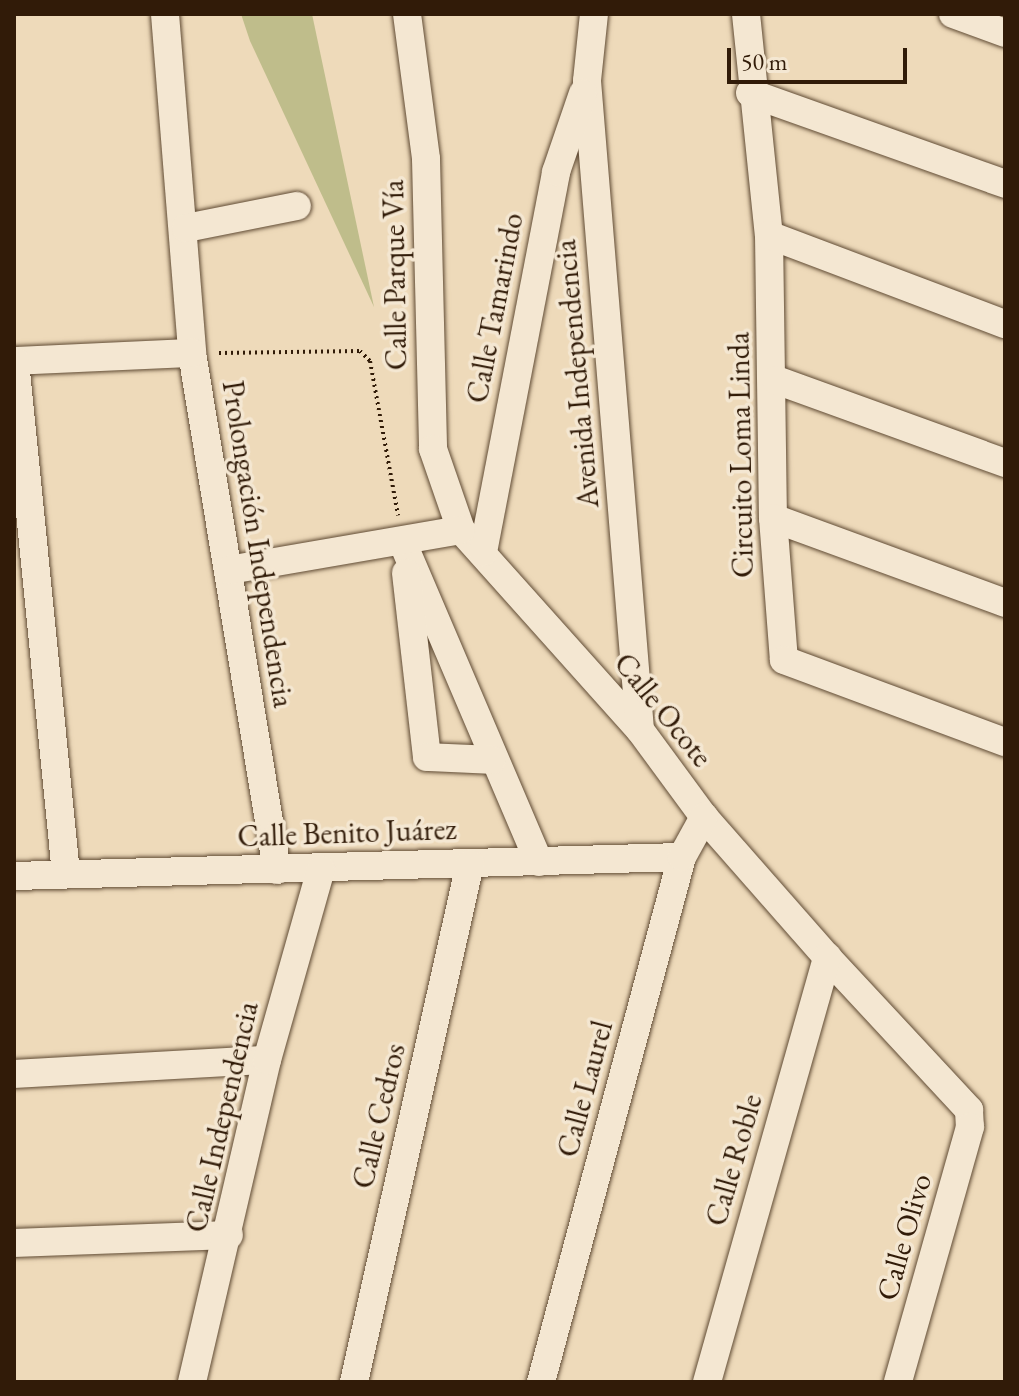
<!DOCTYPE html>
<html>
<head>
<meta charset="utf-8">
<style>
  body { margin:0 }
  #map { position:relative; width:1019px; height:1396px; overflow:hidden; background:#eedaba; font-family:"EB Garamond",serif }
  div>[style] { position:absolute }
  .green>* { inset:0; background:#bfbd8b }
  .path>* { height:4px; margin-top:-2px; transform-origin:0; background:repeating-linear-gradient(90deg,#311b08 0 2px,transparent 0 6px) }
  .roads { filter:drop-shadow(0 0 2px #604b34) drop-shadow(0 0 2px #604b34) }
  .minor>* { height:28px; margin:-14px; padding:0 14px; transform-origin:14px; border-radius:14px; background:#f4e7d2 }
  span { translate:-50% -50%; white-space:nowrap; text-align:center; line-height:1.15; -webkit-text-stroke:7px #f4e7d2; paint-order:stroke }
  .street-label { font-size:30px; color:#311b08 }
  .frame { position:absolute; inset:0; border:16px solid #311b08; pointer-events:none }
  .scale { position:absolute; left:727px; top:48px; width:180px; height:36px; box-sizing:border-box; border:4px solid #311b08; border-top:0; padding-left:10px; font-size:24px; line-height:28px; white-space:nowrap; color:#311b08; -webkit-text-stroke:6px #f4e7d2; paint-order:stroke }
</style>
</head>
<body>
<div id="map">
  <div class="green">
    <div style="clip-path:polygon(241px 14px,312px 14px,374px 307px,250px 41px)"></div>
  </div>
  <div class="path">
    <div style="left:219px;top:353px;width:141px;rotate:-0.8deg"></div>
    <div style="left:360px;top:351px;width:14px;rotate:45deg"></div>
    <div style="left:370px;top:361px;width:157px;rotate:79.7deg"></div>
  </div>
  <div class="roads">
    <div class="minor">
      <div style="left:165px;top:14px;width:340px;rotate:85.4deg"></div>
      <div style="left:192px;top:353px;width:524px;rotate:80.66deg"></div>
      <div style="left:407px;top:14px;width:146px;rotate:82.5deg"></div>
      <div style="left:426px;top:159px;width:290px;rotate:88.6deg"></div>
      <div style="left:433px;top:449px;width:86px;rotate:70.9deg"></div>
      <div style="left:461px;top:530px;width:268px;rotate:48.2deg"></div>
      <div style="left:640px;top:730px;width:108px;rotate:53.7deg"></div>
      <div style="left:704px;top:817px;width:186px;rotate:48.7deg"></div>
      <div style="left:827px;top:957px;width:209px;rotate:47.1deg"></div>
      <div style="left:969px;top:1110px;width:17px;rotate:87deg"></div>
      <div style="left:970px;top:1127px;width:265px;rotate:105.8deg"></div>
      <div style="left:594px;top:14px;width:67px;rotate:96deg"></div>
      <div style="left:587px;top:81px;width:651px;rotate:85.33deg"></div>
      <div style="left:746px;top:14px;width:222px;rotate:84.1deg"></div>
      <div style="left:769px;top:235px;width:283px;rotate:89.2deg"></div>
      <div style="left:773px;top:518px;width:142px;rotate:85.6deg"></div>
      <div style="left:784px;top:660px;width:236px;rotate:20.4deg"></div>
      <div style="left:953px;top:14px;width:55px;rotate:20.1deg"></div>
      <div style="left:750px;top:93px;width:271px;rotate:19.6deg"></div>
      <div style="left:186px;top:228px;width:113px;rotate:-11.2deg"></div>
      <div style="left:769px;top:235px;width:252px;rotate:20.7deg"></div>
      <div style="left:14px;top:361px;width:178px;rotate:-2.6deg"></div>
      <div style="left:15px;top:361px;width:516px;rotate:84.32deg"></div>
      <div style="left:776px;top:380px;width:244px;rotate:19.9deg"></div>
      <div style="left:773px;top:518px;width:247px;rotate:20.1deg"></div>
      <div style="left:402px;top:541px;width:349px;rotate:66.9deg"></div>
      <div style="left:483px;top:552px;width:387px;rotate:-79.1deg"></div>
      <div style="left:556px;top:172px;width:83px;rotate:-71.1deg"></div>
      <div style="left:229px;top:570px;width:235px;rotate:-9.8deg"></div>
      <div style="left:406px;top:573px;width:185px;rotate:83.5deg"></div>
      <div style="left:427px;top:757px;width:65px;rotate:2.6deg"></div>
      <div style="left:14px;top:876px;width:668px;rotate:-1.63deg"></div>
      <div style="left:14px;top:1074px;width:253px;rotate:-3.2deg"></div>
      <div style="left:14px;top:1243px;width:215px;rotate:-2.1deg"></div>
      <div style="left:192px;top:1382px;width:331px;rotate:-76.9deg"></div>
      <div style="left:267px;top:1060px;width:198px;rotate:-74.2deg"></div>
      <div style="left:354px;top:1382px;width:531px;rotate:-77.38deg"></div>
      <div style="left:541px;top:1382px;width:544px;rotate:-74.97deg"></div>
      <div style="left:682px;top:857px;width:46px;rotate:-61.2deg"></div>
      <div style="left:707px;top:1382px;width:442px;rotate:-74.2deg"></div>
    </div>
  </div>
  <div class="street-label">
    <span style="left:395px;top:275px;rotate:-91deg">Calle Parque Vía</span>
    <span style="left:495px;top:308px;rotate:-79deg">Calle Tamarindo</span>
    <span style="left:577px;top:374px;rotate:-95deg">Avenida Independencia</span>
    <span style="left:741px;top:455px;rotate:-91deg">Circuito Loma Linda</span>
    <span style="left:258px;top:544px;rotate:81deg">Prolongación Independencia</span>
    <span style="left:663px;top:710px;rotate:51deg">Calle Ocote</span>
    <span style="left:347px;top:833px;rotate:-2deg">Calle Benito Juárez</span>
    <span style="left:585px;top:1089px;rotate:-75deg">Calle Laurel</span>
    <span style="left:379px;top:1116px;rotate:-77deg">Calle Cedros</span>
    <span style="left:222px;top:1117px;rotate:-77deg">Calle Independencia</span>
    <span style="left:734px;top:1160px;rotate:-74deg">Calle Roble</span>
    <span style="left:904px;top:1237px;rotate:-74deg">Calle Olivo</span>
  </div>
  <div class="frame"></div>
  <div class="scale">50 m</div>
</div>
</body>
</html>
